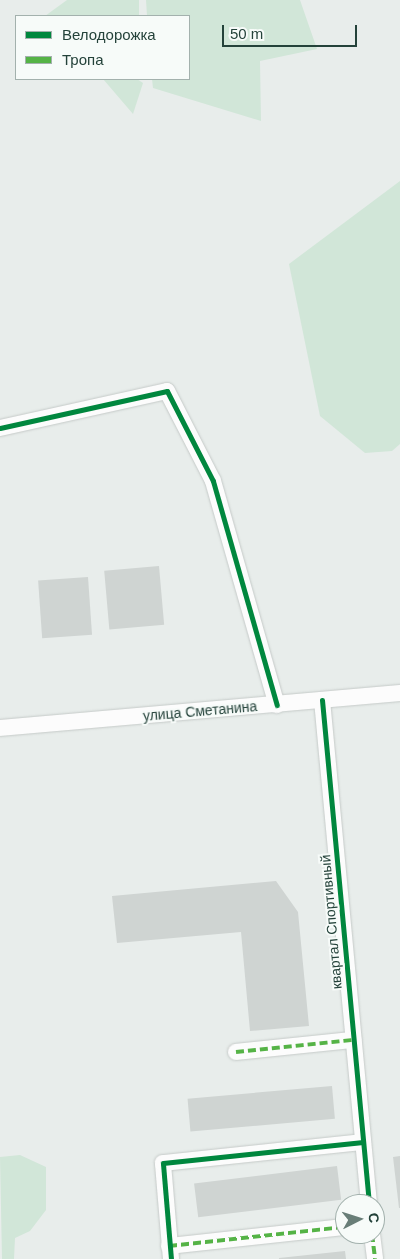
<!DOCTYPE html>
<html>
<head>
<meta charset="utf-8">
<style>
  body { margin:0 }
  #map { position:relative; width:400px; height:1259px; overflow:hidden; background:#e8edeb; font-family:Arial,sans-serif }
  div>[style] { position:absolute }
  .green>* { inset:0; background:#d1e6d8 }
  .building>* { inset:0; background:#cfd4d2; transform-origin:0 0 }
  .roads { filter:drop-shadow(0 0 1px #c5cac8) drop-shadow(0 0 1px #c5cac8) }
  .street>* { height:16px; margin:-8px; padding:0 8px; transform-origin:8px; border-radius:8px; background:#fcfcfc }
  .quiet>* { height:4px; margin-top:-2px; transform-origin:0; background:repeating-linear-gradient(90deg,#55b346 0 8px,transparent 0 12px) }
  .cycleway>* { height:5px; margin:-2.5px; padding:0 2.5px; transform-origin:2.5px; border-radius:2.5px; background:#00873e }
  span { translate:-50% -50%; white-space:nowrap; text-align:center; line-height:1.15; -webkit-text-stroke:4px #f7fbf9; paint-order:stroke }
  .street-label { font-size:14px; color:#24423a }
  .legend { position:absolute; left:15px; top:15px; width:175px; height:65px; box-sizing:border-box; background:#f7fbf9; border:1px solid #a3b1ad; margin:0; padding:6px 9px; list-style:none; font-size:15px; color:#24423a }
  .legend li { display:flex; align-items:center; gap:10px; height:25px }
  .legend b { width:25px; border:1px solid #a3b1ad }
  .north { position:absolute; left:335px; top:1194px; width:50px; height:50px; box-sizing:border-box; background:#f7fbf9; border:1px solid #a3b1ad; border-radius:50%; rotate:85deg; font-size:14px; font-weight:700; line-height:20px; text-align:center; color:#24423a }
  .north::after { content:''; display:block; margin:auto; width:18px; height:22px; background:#697e78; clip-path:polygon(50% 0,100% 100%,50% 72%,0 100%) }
  .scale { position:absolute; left:222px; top:25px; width:135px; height:22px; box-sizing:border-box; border:2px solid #24423a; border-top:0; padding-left:6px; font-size:15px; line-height:18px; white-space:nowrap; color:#24423a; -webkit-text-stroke:4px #f7fbf9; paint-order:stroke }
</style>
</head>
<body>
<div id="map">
  <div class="green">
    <div style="clip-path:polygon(67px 0,139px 0,139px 16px,45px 16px)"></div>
    <div style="clip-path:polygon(146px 0,300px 0,317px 49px,260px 61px,261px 121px,153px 88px,152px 79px,189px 79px,189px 16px,147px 16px)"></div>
    <div style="clip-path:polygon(103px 79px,137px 79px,143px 83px,133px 114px)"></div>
    <div style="clip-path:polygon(400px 181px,400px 444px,392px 451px,365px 453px,320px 416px,289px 264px)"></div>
    <div style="clip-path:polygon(20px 1155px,46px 1167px,46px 1210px,30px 1231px,15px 1238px,14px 1259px,2px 1259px,0 1157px)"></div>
  </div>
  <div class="building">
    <div style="left:159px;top:566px;width:59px;height:55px;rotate:85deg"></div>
    <div style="left:88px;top:577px;width:58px;height:50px;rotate:86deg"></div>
    <div style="clip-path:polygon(276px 881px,298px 912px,309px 1026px,250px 1031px,241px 932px,117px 943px,112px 896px)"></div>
    <div style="left:332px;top:1086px;width:33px;height:145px;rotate:85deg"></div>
    <div style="clip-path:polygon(400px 1156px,400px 1208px,399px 1208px,393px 1157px)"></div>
    <div style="left:337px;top:1166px;width:34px;height:144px;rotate:83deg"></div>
    <div style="clip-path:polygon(345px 1251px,346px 1259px,279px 1259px,279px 1258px)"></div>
  </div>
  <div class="roads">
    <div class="street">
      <div style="left:0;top:428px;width:171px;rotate:-12.5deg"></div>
      <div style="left:167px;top:391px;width:101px;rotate:62.9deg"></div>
      <div style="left:213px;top:481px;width:233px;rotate:74.1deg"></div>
      <div style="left:322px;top:700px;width:506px;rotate:84.67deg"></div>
      <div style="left:0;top:728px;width:402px;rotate:-5deg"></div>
      <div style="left:236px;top:1052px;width:118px;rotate:-5.9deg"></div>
      <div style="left:372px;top:1234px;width:25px;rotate:83deg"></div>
      <div style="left:169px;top:1246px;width:177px;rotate:-6.2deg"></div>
      <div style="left:171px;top:1259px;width:96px;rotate:-94.8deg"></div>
      <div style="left:163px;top:1163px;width:201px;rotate:-6deg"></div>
    </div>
  </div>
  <div class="quiet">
    <div style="left:236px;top:1052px;width:118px;rotate:-5.9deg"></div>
    <div style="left:372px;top:1234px;width:25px;rotate:83deg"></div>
    <div style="left:169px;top:1246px;width:177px;rotate:-6.2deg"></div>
  </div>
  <div class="cycleway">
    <div style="left:0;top:428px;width:171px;rotate:-12.5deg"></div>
    <div style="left:167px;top:391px;width:101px;rotate:62.9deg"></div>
    <div style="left:213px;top:481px;width:233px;rotate:74.1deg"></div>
    <div style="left:322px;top:700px;width:506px;rotate:84.67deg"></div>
    <div style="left:171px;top:1259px;width:96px;rotate:-94.8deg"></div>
    <div style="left:163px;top:1163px;width:201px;rotate:-6deg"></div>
  </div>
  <div class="street-label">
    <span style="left:200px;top:711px;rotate:-5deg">улица Сметанина</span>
    <span style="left:331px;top:922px;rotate:-95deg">квартал Спортивный</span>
  </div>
  <ul class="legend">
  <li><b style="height:6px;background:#00873e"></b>Велодорожка</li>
  <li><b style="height:6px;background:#55b346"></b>Тропа</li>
  </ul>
  <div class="north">С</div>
  <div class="scale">50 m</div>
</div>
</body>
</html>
